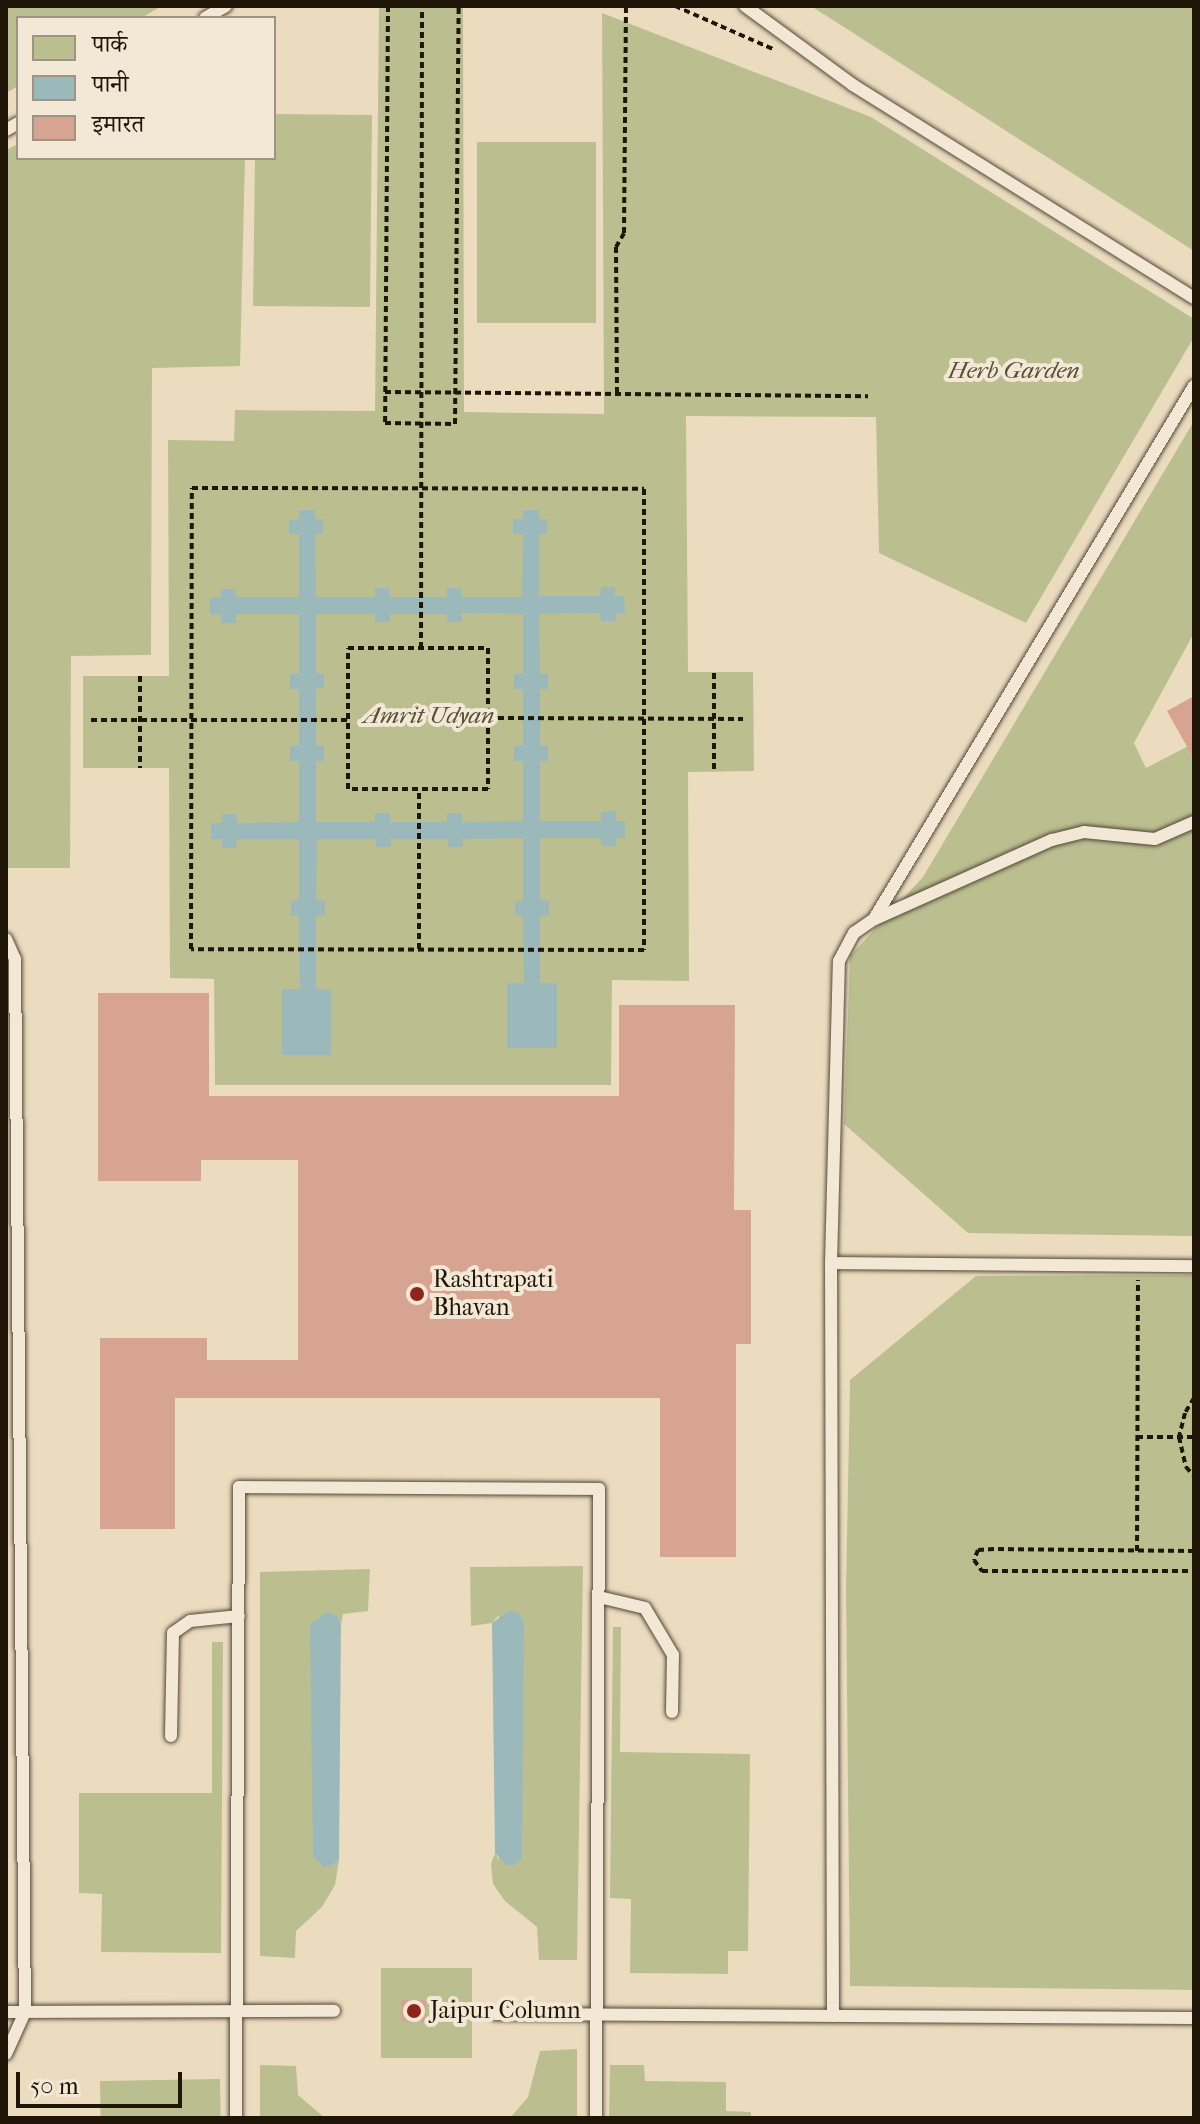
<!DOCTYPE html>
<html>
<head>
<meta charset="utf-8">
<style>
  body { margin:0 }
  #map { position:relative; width:1200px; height:2124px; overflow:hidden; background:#ebdcbf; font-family:"IM FELL French Canon","Noto Serif Devanagari",serif }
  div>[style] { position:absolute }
  .green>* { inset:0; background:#bbbf90; transform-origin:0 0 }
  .water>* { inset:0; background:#9bb9bb }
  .building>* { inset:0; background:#d7a491; transform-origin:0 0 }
  .path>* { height:4px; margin-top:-2px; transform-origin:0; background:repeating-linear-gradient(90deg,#1f1608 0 6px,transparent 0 10px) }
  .roads { filter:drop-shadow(0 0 2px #524836) drop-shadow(0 0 2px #524836) }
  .service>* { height:12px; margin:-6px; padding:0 6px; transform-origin:6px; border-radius:6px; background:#f2e8d5 }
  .dots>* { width:22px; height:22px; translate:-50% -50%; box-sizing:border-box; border:4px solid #f2e8d5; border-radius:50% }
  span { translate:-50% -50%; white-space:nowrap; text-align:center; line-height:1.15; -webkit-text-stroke:8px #f2e8d5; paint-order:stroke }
  .park-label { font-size:24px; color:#565138; font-style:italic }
  .poi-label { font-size:24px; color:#1f1608 }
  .left { translate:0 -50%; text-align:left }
  .frame { position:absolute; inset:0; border:8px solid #1f1608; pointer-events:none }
  .legend { position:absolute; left:16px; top:16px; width:260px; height:144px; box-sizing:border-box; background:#f2e8d5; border:2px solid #9e9483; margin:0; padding:10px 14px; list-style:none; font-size:24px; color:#1f1608 }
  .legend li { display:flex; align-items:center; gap:16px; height:40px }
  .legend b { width:40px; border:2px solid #9e9483 }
  .scale { position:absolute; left:16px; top:2072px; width:166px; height:36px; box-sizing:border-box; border:4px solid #1f1608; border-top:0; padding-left:10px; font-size:24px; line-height:28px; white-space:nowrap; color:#1f1608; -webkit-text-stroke:6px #f2e8d5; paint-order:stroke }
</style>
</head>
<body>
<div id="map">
  <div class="green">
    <div style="clip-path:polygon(6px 6px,162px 6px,141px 18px,18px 18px,18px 86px,6px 93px)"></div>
    <div style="clip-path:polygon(379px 6px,463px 6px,464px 412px,604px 414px,602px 13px,871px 117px,1194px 319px,1194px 337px,1026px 623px,879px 553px,876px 417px,686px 416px,688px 672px,753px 672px,754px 771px,688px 772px,689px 981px,612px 980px,611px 1085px,215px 1085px,214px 979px,170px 978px,169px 768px,83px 768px,83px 676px,169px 676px,168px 440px,234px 441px,235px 410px,375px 411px)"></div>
    <div style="clip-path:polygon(811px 6px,1194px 6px,1194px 251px)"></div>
    <div style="clip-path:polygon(274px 114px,372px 115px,370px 307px,253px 306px,255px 158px,274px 158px)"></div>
    <div style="left:477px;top:142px;width:119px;height:181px"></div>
    <div style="clip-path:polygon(18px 144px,18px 158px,245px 158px,240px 366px,152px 368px,151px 655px,71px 656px,70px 868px,6px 868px,6px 150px)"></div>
    <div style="clip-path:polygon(1194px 421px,1194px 633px,1134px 743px,1146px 768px,1194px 743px,1194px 1236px,968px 1233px,844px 1124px,850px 956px,923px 877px)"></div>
    <div style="clip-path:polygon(1194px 1275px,1194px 1990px,850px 1986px,846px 1590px,850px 1380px,976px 1276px)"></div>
    <div style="clip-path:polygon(583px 1566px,577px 1960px,539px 1960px,537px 1927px,505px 1901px,493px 1884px,491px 1864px,495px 1853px,499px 1860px,499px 1615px,492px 1623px,471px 1626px,470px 1567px)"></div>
    <div style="clip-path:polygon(370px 1569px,368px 1611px,343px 1614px,341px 1625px,338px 1616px,331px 1866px,339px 1860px,335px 1885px,322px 1907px,296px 1931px,295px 1958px,260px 1956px,260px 1572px)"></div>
    <div style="clip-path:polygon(613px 1627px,621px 1627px,620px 1752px,750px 1754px,748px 1951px,728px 1951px,728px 1974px,630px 1973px,631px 1899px,610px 1898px)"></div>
    <div style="clip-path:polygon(212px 1642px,223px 1642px,221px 1953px,101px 1952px,102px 1894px,79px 1893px,79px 1793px,212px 1793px)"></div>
    <div style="left:381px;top:1968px;width:91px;height:90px"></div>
    <div style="clip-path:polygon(577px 2049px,577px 2118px,510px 2118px,528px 2097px,540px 2051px)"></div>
    <div style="clip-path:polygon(260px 2065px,296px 2066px,298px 2095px,325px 2118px,260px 2118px)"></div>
    <div style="clip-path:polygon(610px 2065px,644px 2065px,645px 2081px,726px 2082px,726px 2111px,751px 2112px,751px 2118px,609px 2118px)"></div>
    <div style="left:220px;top:2079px;width:39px;height:120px;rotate:89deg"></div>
  </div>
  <div class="water">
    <div style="clip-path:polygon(evenodd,299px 510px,315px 510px,315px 519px,323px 519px,323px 534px,315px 534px,316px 597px,375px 597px,375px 588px,389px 588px,390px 597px,446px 597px,447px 588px,461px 588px,462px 597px,522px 597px,523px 534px,513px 534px,513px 519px,523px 519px,523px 510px,539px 510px,539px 519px,547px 519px,547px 534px,539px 534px,539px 596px,600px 596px,601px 587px,615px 587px,615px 596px,624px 596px,625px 613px,616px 613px,615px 621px,601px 621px,601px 613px,539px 614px,540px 674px,548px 674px,548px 689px,540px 689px,540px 746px,548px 746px,548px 761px,540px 761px,540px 821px,601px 821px,601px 812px,616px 811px,616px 821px,625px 821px,625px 838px,616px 838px,616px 846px,602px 846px,601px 838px,540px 838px,540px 900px,549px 901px,549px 915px,540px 916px,540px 983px,557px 983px,557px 1048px,507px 1048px,507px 983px,524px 983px,523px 916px,515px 915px,515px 901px,523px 901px,523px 838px,463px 839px,462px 847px,448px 847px,447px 839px,391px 839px,390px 847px,376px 847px,375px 839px,317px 839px,316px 900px,325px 901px,325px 915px,316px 916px,316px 989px,331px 990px,331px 1055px,282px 1055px,282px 989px,300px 989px,299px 916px,291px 916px,291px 901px,299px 900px,299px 839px,237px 839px,236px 848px,222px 848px,222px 839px,211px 839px,211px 823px,222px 823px,222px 814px,236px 814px,237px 823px,299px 822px,299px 761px,290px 761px,290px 746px,299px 746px,299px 689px,290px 689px,290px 674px,299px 674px,299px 614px,236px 614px,236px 623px,221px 623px,221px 615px,210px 614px,210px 598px,221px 597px,221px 589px,236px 589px,236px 597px,299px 597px,299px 534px,289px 534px,289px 520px,299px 519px,299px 510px,462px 613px,523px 614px,523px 674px,514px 674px,514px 689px,523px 689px,523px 746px,514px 746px,514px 761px,523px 761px,523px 821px,462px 822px,462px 813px,447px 813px,447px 822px,390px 822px,390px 813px,375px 813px,375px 822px,316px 822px,316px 761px,324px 761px,324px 746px,316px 746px,316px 689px,324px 688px,324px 674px,316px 673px,316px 614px,375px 614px,375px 622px,390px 622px,390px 614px,446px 614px,447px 622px,462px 622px,462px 613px)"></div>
    <div style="clip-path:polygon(510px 1610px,520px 1615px,524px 1623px,522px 1858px,514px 1865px,506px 1865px,495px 1853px,492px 1623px)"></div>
    <div style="clip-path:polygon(327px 1612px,338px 1616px,341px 1625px,339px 1860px,331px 1866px,323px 1867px,313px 1855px,310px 1624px)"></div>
  </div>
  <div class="building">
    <div style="clip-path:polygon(1194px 696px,1194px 759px,1167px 711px)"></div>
    <div style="clip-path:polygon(98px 993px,209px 993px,209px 1096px,619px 1096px,619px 1005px,735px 1005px,734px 1210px,751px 1210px,751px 1344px,736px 1344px,736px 1557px,660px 1557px,660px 1398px,175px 1398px,175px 1529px,100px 1529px,100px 1338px,207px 1338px,207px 1360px,298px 1360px,298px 1160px,201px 1160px,201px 1181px,98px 1181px)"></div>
    <div style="left:401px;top:2000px;width:25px;height:22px"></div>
  </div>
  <div class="path">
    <div style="left:388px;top:6px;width:417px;rotate:90.4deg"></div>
    <div style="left:385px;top:423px;width:70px;rotate:0.8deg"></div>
    <div style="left:455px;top:424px;width:418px;rotate:-89.5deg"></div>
    <div style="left:675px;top:6px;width:109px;rotate:23.7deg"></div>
    <div style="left:385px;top:392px;width:483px;rotate:0.5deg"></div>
    <div style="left:617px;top:393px;width:146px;rotate:-90.4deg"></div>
    <div style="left:616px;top:247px;width:16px;rotate:-60deg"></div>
    <div style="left:624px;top:233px;width:227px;rotate:-89.5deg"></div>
    <div style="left:192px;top:488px;width:452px;rotate:0.1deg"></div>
    <div style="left:644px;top:489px;width:461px;rotate:90deg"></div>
    <div style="left:644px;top:950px;width:453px;rotate:-179.9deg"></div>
    <div style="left:191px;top:949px;width:461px;rotate:-89.9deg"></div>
    <div style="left:348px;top:648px;width:140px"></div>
    <div style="left:488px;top:648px;width:141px;rotate:90deg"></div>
    <div style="left:488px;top:789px;width:140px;rotate:180deg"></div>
    <div style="left:348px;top:789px;width:141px;rotate:-90deg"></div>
    <div style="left:421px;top:648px;width:642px;rotate:-89.91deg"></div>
    <div style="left:714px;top:673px;width:98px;rotate:90deg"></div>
    <div style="left:140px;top:676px;width:92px;rotate:90deg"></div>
    <div style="left:488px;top:718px;width:255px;rotate:0.2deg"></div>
    <div style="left:91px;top:720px;width:257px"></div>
    <div style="left:419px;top:949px;width:160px;rotate:-90deg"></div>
    <div style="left:1194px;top:1398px;width:17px;rotate:121deg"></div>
    <div style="left:1185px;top:1413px;width:25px;rotate:104deg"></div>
    <div style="left:1179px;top:1437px;width:31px;rotate:77deg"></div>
    <div style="left:1186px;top:1467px;width:12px;rotate:48deg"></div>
    <div style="left:1137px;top:1437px;width:57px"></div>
    <div style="left:1137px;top:1551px;width:271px;rotate:-89.8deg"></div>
    <div style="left:1194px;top:1551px;width:200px;rotate:-179.4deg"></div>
    <div style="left:994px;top:1549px;width:16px;rotate:176deg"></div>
    <div style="left:978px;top:1550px;width:11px;rotate:112deg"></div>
    <div style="left:974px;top:1560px;width:14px;rotate:54deg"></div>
    <div style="left:982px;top:1571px;width:212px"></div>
  </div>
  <div class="roads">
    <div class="service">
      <div style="left:745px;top:6px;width:134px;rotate:36.2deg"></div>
      <div style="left:853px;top:85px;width:402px;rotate:32deg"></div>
      <div style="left:205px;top:18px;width:24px;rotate:-30deg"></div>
      <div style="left:6px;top:130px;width:14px;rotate:-30deg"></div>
      <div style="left:875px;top:919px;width:194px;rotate:-24.1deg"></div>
      <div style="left:1052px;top:840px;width:33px;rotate:-14deg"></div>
      <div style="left:1084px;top:832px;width:71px;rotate:5.6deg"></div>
      <div style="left:1155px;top:839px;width:43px;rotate:-23.6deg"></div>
      <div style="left:6px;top:939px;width:22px;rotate:66deg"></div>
      <div style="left:15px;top:959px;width:1053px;rotate:89.46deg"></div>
      <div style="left:25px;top:2012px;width:46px;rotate:114.3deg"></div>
      <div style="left:831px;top:1263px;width:363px;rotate:0.5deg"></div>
      <div style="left:599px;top:1597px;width:47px;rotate:13.4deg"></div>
      <div style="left:645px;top:1608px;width:55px;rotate:59.2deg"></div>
      <div style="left:673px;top:1655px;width:57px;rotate:91deg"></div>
      <div style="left:171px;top:1736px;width:103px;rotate:-88.9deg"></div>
      <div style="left:173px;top:1633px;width:21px;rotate:-35deg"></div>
      <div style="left:190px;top:1621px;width:49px;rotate:-5.8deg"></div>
      <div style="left:6px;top:2012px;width:328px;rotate:-0.2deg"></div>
      <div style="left:495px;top:2014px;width:699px;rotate:0.33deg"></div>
      <div style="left:833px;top:2016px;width:753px;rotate:-90.15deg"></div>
      <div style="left:831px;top:1263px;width:302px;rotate:-88.5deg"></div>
      <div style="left:839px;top:961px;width:32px;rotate:-62deg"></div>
      <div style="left:854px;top:933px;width:24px;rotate:-35deg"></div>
      <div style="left:874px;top:919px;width:622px;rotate:-59.02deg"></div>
      <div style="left:236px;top:2118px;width:631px;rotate:-89.73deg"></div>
      <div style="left:239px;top:1487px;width:360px;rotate:0.3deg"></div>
      <div style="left:599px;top:1489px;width:629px;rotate:90.27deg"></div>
    </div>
  </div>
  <div class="dots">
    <div style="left:417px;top:1294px;background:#8f2418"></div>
    <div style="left:414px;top:2011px;background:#8f2418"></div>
  </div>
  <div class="park-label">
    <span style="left:1014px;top:371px">Herb Garden</span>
    <span style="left:429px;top:716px">Amrit Udyan</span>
  </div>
  <div class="poi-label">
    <span class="left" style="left:433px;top:1294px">Rashtrapati<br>Bhavan</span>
    <span class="left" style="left:430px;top:2011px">Jaipur Column</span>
  </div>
  <div class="frame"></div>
  <ul class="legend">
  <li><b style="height:22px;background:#bbbf90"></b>पार्क</li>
  <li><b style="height:22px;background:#9bb9bb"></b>पानी</li>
  <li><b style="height:22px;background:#d7a491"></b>इमारत</li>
  </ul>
  <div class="scale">50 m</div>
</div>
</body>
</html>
